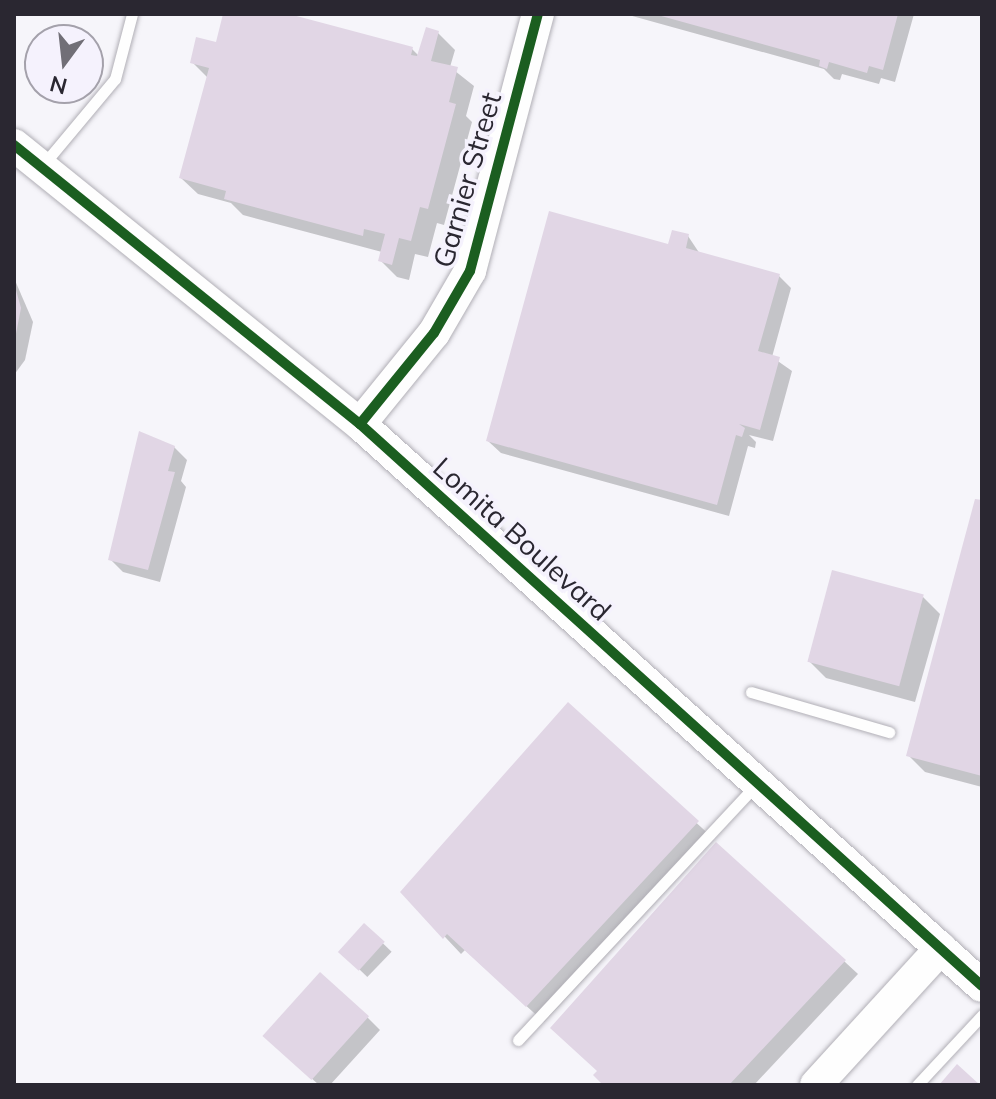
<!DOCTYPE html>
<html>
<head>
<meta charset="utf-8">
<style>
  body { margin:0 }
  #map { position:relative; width:996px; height:1099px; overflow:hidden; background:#f6f5fa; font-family:Mulish,sans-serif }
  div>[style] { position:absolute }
  .shadow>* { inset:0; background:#0003; transform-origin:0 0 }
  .building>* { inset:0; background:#e1d6e5; transform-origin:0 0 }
  .roads { filter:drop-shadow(0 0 2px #b1afb6) drop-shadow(0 0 2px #b1afb6) }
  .lane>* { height:11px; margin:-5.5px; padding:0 5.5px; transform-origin:5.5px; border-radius:5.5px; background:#fefefe }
  .secondary>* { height:32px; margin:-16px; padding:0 16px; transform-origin:16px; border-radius:16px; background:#fefefe }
  .cycleway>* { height:10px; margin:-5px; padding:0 5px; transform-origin:5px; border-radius:5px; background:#1b5e20 }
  span { translate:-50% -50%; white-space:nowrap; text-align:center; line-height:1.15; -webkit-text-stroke:7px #f5f2fd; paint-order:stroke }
  .street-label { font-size:28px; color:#2a2731 }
  .frame { position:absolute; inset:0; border:16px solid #2a2731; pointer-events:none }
  .north { position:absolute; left:24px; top:24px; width:80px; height:80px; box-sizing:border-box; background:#f5f2fd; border:2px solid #a4a1ab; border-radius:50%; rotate:195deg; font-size:22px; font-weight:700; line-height:32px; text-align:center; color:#2a2731 }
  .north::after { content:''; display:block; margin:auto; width:28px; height:36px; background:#716f77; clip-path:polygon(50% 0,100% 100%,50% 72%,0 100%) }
</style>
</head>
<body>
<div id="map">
  <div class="shadow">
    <div style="clip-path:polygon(225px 14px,281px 14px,412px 49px,419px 56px,438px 33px,455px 50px,450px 67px,474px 86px,466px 116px,472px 122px,444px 225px,437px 223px,428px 257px,415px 254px,409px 280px,397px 277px,380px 260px,382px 252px,243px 215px,231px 203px,198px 194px,181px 178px,208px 78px,192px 62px,217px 45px)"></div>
    <div style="clip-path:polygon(625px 14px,914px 14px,895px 82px,881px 78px,879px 84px,842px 74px,840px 80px,834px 79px,824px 69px)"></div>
    <div style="clip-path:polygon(688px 236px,700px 254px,778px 275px,791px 288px,772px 357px,792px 371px,773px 441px,749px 435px,756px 442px,755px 448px,748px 446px,729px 516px,501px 453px,488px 441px,669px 247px)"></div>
    <div style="clip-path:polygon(14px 278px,33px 322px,25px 360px,14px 375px)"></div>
    <div style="clip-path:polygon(140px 433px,174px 447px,187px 460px,181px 481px,186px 487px,160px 582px,123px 572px,110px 559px)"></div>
    <div style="clip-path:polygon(982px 503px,982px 787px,925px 772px,908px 755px)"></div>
    <div style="clip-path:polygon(923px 597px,940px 614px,915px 702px,826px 678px,809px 661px)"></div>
    <div style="clip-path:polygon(568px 705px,714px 839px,544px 1022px,465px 950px,461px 954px,403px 892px)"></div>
    <div style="clip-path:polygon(717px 844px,858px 974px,754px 1085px,605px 1085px)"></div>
    <div style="left:365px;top:926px;width:37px;height:35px;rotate:44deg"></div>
    <div style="clip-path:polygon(367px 1017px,380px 1030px,330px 1085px,319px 1085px,278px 1048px)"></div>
  </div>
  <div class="building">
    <div style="clip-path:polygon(223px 14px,289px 14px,413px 47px,411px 55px,417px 56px,426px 27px,439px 31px,431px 61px,458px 67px,449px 102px,456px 104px,428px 209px,420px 207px,411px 241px,399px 238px,392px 265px,378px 261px,385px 234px,364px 229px,363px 236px,224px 199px,226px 191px,179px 178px,209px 68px,190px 63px,196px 37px,216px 42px)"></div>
    <div style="clip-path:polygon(654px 14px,898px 14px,883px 70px,869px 66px,867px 73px,829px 62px,827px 69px,819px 66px,820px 60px)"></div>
    <div style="clip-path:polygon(549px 211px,668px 244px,672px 230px,689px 234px,686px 248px,780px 274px,758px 351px,780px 357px,760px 430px,739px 424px,745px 428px,742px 437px,736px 435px,717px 505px,486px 441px)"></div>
    <div style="clip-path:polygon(14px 283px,21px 308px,14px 344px)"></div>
    <div style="clip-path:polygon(139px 431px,175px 446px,168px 471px,175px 472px,148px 570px,108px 560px)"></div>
    <div style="clip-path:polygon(975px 499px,982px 500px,982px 776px,906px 756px)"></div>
    <div style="left:832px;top:570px;width:95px;height:95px;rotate:15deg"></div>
    <div style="clip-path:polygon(568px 702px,699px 821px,526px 1007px,447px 934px,443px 939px,400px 892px)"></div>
    <div style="clip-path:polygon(716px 842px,846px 960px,729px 1085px,603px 1085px,593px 1075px,597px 1071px,550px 1028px)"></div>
    <div style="left:364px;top:923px;width:28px;height:39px;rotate:42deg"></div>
    <div style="left:320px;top:972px;width:66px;height:86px;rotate:42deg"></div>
    <div style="clip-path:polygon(957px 1064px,980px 1085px,939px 1085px)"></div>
  </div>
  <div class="roads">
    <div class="lane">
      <div style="left:43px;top:165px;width:112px;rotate:-50.1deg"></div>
      <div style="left:115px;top:79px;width:67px;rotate:-75.3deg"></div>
      <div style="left:751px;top:692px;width:144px;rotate:16.2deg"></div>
      <div style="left:518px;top:1040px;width:350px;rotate:-47deg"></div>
      <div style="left:917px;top:1085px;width:96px;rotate:-47.1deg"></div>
    </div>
    <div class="secondary">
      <div style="left:14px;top:145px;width:444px;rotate:38.9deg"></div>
      <div style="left:360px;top:424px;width:838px;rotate:42.1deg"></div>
      <div style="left:360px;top:424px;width:117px;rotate:-50.9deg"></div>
      <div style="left:434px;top:333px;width:72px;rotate:-59.9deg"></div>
      <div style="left:470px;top:271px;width:266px;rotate:-75.2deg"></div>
      <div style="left:816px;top:1085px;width:185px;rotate:-47.6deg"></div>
    </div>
  </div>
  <div class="cycleway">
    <div style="left:14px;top:145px;width:444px;rotate:38.9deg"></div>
    <div style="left:360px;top:424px;width:838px;rotate:42.1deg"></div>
    <div style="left:360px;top:424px;width:117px;rotate:-50.9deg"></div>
    <div style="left:434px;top:333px;width:72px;rotate:-59.9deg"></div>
    <div style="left:470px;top:271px;width:266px;rotate:-75.2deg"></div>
  </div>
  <div class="street-label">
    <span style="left:467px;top:180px;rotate:-74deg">Garnier Street</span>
    <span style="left:522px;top:539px;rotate:42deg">Lomita Boulevard</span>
  </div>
  <div class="frame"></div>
  <div class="north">N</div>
</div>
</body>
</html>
